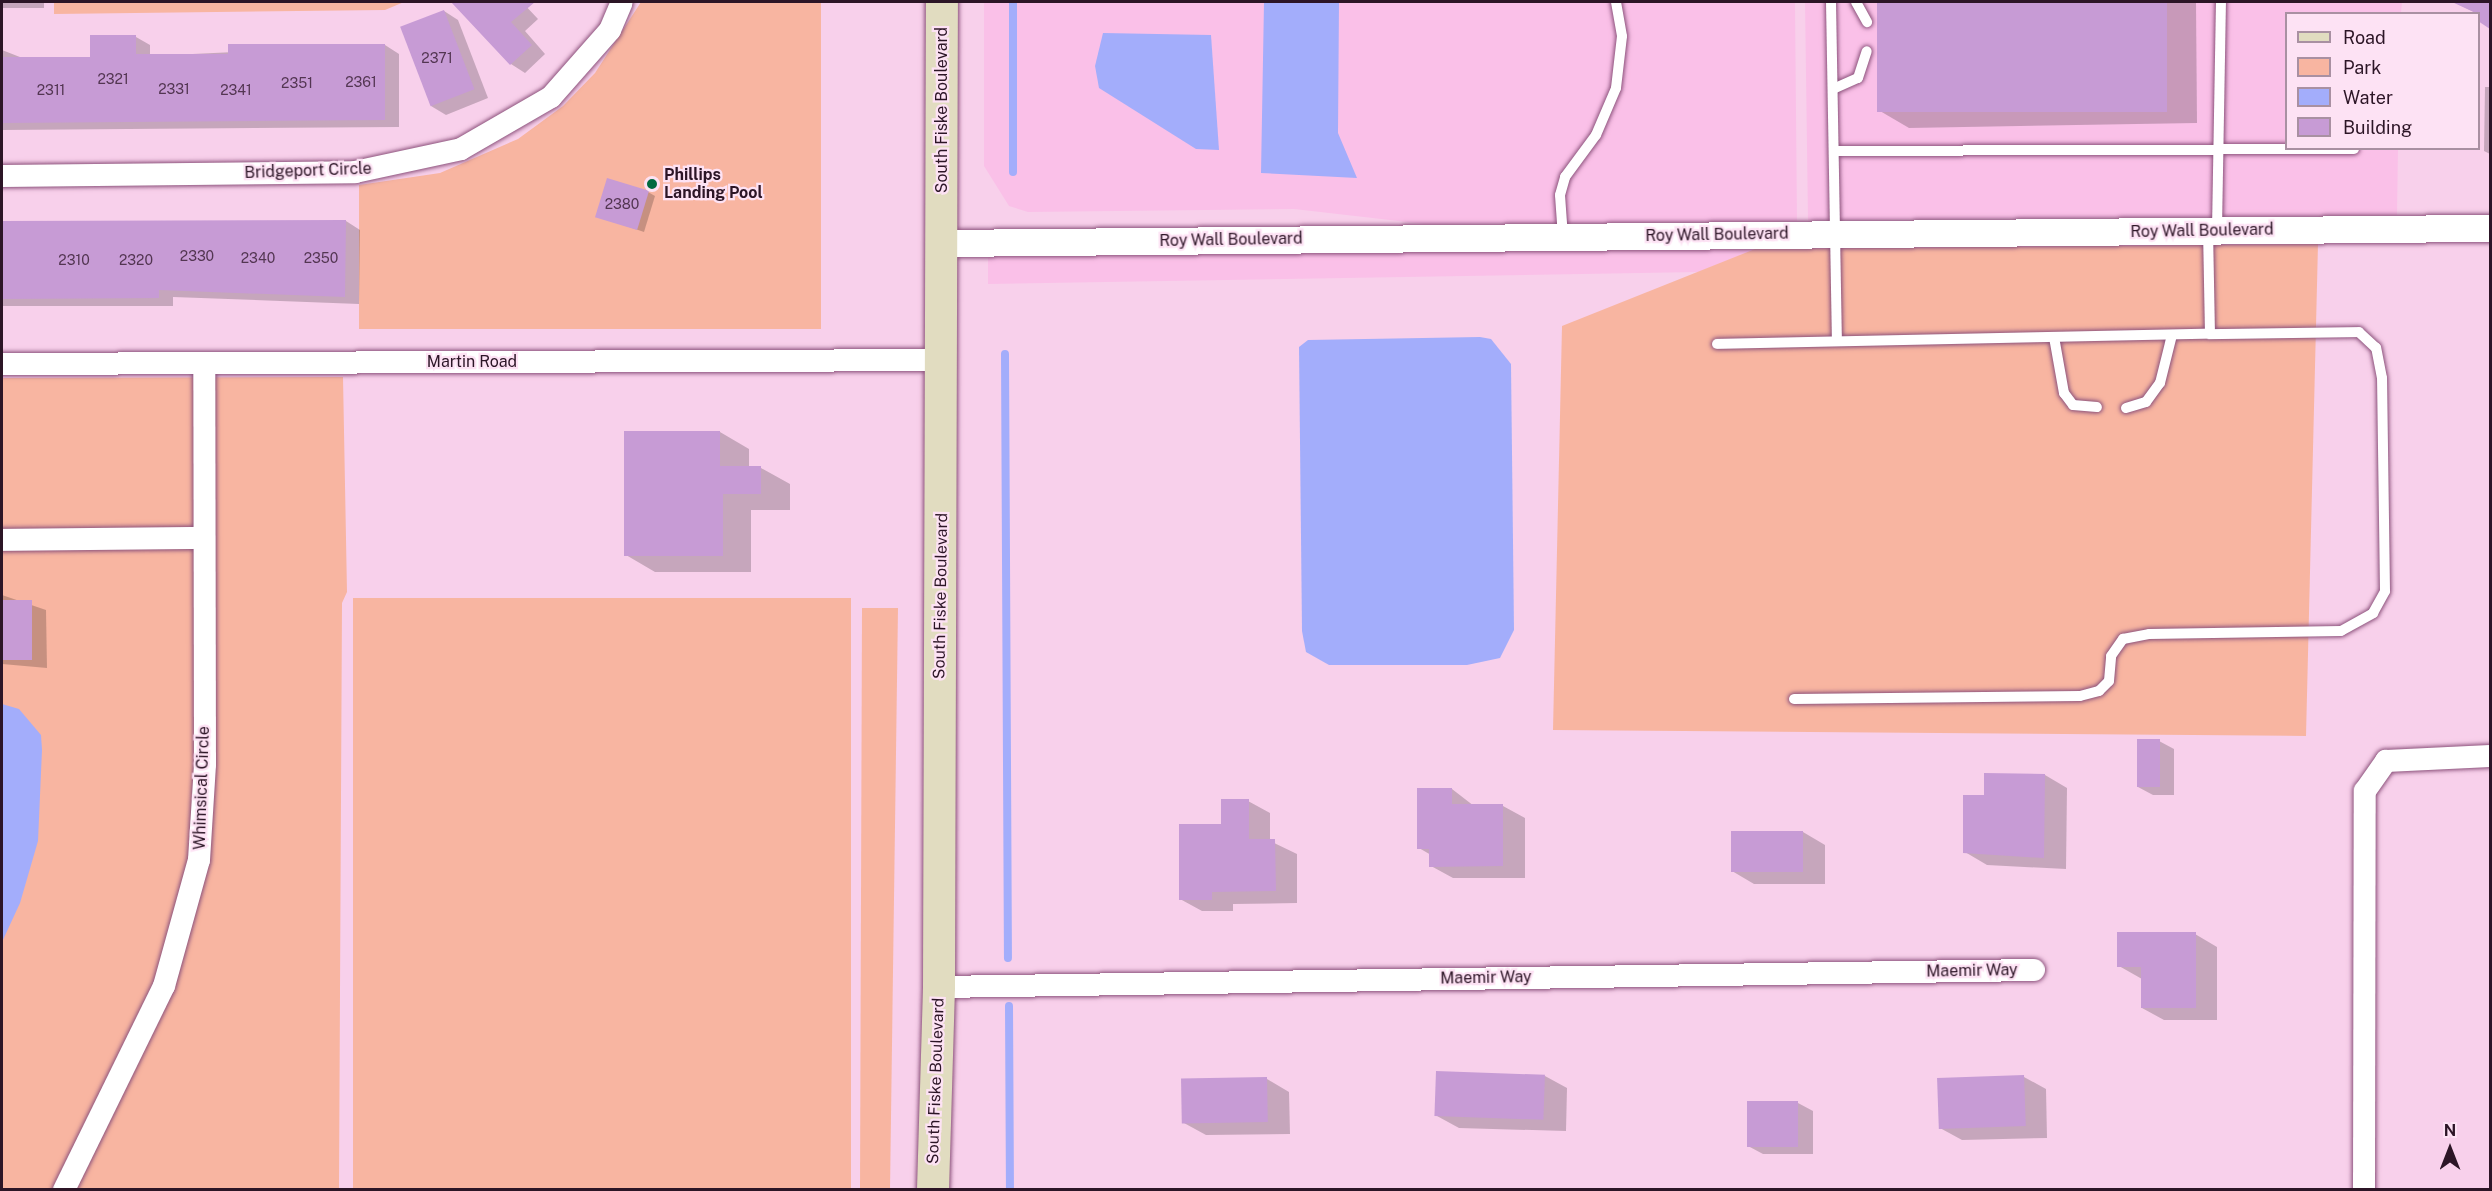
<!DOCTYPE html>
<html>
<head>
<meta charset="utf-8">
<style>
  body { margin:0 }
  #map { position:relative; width:2492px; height:1191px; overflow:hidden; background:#f8d0eb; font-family:"Public Sans",sans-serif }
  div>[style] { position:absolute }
  .built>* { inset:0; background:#fac0e8 }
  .green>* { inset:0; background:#f8b5a1; transform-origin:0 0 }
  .water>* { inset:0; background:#a3adfb }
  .shadow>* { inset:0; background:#0003; transform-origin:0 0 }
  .stream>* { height:8px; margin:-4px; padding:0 4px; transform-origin:4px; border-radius:4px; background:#a3adfb }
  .building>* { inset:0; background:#c79bd5; transform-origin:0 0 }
  .roads { filter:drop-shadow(0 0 2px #8c527c) drop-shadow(0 0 2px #8c527c) }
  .service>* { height:10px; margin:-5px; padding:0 5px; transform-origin:5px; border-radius:5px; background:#fff }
  .minor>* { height:22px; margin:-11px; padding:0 11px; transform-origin:11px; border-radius:11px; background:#fff }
  .tertiary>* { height:27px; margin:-13.5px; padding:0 13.5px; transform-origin:13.5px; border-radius:13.5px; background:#fff }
  .secondary>* { height:32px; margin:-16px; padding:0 16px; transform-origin:16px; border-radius:16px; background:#e1dcc0 }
  .dots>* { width:16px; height:16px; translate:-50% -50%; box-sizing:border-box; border:3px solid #fde2f4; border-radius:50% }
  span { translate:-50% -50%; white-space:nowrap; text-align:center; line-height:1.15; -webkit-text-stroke:4.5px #fde2f4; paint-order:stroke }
  .number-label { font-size:14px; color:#533652 }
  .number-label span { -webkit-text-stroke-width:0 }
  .street-label { font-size:16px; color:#2c1526 }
  .poi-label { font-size:16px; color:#2c1526; font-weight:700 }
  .left { translate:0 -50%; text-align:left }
  .frame { position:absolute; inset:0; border:3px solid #2c1526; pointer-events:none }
  .legend { position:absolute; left:2285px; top:12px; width:195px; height:138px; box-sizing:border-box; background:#fde2f4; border:2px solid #a990a2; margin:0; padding:8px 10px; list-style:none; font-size:18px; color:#2c1526 }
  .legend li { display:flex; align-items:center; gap:12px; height:30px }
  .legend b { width:30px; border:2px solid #a990a2 }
  .north { position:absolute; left:2420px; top:1119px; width:60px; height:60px; -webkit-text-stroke:4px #fde2f4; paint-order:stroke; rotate:0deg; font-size:16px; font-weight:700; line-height:24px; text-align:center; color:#2c1526 }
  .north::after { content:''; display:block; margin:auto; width:21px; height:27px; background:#2c1526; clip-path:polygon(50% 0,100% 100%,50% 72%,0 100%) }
</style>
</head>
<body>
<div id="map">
  <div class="built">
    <div style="clip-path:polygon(984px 2px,1795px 2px,1797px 221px,1425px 224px,1294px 209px,1028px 212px,1009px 206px,984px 166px)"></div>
    <div style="clip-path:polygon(1805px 2px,2402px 2px,2401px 13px,2286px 14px,2286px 148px,2398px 149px,2397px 215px,1808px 220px)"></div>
    <div style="clip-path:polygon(1755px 249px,1699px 272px,988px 284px,988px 256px)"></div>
  </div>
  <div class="green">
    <div style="clip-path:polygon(54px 2px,404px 2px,385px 10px,54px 14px)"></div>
    <div style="clip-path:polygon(641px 2px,821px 2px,821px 329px,359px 329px,359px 185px,440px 173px,518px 139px,563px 106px,595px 73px)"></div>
    <div style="clip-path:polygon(2318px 244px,2306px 736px,1553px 730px,1562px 326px,1755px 249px)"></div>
    <div style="clip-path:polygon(343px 377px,347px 592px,342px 603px,339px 1189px,2px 1189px,2px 378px)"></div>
    <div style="left:851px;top:598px;width:591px;height:498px;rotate:90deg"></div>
    <div style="clip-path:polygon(862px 608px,898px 608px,890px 1190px,860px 1189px)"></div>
  </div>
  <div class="water">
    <div style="clip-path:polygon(1264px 2px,1339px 2px,1338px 133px,1357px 178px,1261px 173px)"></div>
    <div style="clip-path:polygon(1103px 33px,1211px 35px,1219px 150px,1196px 149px,1099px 88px,1095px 66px)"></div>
    <div style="clip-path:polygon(1480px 337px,1491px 339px,1511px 364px,1514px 630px,1500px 658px,1467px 665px,1329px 665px,1306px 652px,1302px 631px,1299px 347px,1308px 340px)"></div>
    <div style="clip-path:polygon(2px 704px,19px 709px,41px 735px,42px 750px,38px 841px,20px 903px,2px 942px)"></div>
  </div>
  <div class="shadow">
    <div style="left:2px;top:2px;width:42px;height:6px"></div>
    <div style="clip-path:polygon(463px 2px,522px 2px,538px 19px,525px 31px,545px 54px,525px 73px,511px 64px,458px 6px)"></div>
    <div style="clip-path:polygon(1879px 2px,2196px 2px,2197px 123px,1909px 128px,1880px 111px)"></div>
    <div style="clip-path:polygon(2454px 2px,2490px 2px,2490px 28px,2478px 14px)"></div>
    <div style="clip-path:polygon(444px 11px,458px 20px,488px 98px,446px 115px,431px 106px)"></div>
    <div style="clip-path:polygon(136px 37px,150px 45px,150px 56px,385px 45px,399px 54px,399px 127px,2px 130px,2px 50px,25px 59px,91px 59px)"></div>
    <div style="clip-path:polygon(2485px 87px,2490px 87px,2490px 154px,2484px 151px)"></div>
    <div style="clip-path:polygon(648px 192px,655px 196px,644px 232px,597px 216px)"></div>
    <div style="clip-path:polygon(346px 221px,360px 230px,359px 304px,173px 297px,173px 306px,2px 306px,2px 223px)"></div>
    <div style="clip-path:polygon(720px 432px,749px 449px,749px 468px,761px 468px,790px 484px,790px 510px,751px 510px,751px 572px,655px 572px,626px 555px)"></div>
    <div style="clip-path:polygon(2px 595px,46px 610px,47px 668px,2px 664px)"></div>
    <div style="clip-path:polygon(2159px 741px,2174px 749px,2174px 795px,2153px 795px,2138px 787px)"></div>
    <div style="clip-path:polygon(2045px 775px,2067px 788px,2066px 869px,1987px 865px,1965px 852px,1985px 797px)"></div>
    <div style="clip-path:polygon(1419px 789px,1452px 789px,1474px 806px,1503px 806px,1525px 818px,1525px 878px,1453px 878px,1431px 866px,1431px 855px,1419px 848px)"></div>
    <div style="clip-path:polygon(1248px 801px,1270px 813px,1270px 841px,1297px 854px,1297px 903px,1233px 904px,1233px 911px,1202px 911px,1180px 899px)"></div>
    <div style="clip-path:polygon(1803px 832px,1825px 845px,1825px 884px,1754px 884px,1732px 871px)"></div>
    <div style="clip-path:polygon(2195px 934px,2217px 947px,2217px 1020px,2164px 1020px,2142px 1008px,2142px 979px,2119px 966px)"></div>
    <div style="clip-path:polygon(1545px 1076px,1567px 1088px,1566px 1131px,1459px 1128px,1437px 1116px)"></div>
    <div style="clip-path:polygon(2024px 1077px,2046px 1089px,2047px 1138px,1962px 1140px,1940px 1128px)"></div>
    <div style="clip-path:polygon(1267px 1079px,1289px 1092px,1290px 1134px,1206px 1135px,1184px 1123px)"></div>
    <div style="clip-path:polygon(1798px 1103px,1813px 1111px,1813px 1154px,1763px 1154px,1748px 1146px)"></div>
  </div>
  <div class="stream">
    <div style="left:1013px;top:172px;width:170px;rotate:-90deg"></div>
    <div style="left:1005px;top:354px;width:604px;rotate:89.72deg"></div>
    <div style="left:1009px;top:1006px;width:184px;rotate:89.7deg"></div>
  </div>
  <div class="building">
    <div style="clip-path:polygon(451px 2px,535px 2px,511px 22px,532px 45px,510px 65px)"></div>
    <div style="left:1877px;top:2px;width:290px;height:110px"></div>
    <div style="clip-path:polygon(2452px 2px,2490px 2px,2490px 29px,2478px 21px,2478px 14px)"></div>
    <div style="left:444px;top:10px;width:85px;height:47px;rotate:69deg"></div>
    <div style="clip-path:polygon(90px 35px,136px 35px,136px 54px,228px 54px,228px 44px,385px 44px,385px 120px,2px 123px,2px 57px,90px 57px)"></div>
    <div style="left:607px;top:178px;width:44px;height:41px;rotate:17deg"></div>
    <div style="clip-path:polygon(346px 220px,345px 297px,159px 290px,159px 298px,2px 299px,2px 221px)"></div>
    <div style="clip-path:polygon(624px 431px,720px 431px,720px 466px,761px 466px,761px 494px,723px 494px,723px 556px,624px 556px)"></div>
    <div style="left:2px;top:600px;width:30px;height:60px"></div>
    <div style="left:2137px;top:739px;width:23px;height:48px"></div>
    <div style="clip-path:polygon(1984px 773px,2045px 774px,2044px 858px,1963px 853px,1963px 795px,1984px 795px)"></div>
    <div style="clip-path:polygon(1417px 788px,1452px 788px,1452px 804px,1503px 804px,1503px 866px,1429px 867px,1429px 849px,1417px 849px)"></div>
    <div style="clip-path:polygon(1221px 799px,1249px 799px,1249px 839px,1275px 839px,1276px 891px,1212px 892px,1212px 900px,1179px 900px,1179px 824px,1221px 824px)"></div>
    <div style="left:1731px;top:831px;width:72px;height:41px"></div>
    <div style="clip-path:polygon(2117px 932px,2196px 932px,2196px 1008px,2141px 1008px,2141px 967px,2117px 967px)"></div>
    <div style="left:1436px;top:1071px;width:109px;height:45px;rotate:2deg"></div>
    <div style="left:2024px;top:1075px;width:51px;height:87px;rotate:88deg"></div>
    <div style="left:1267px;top:1077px;width:45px;height:86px;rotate:89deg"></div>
    <div style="left:1747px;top:1101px;width:51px;height:46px"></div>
  </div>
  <div class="roads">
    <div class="service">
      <div style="left:1831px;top:2px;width:339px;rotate:89deg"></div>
      <div style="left:1856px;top:2px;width:23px;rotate:61deg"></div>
      <div style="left:1833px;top:89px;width:27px;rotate:-24deg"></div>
      <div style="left:1858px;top:78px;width:28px;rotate:-72deg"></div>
      <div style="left:1834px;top:151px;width:520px;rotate:-0.22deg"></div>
      <div style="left:2217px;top:229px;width:227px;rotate:-89deg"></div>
      <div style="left:1563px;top:237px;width:42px;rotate:-94.1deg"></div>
      <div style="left:1560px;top:195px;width:19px;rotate:-74deg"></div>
      <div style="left:1565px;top:177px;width:52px;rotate:-53.6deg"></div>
      <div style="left:1596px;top:135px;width:51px;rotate:-66.9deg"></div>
      <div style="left:1616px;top:88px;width:52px;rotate:-83.4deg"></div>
      <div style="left:1622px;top:36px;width:35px;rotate:-100deg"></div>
      <div style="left:2054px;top:337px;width:57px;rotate:79.9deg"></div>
      <div style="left:2064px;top:393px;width:15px;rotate:53deg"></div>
      <div style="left:2073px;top:405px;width:24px;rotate:5deg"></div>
      <div style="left:1717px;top:344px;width:493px;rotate:-1.2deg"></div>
      <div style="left:2126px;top:408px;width:21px;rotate:-17deg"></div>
      <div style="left:2146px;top:402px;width:24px;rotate:-54deg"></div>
      <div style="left:2160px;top:383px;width:49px;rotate:-76deg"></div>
      <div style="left:1794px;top:699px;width:286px;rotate:-0.6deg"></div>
      <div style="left:2080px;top:696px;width:20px;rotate:-15deg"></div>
      <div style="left:2099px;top:691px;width:14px;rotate:-45deg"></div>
      <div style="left:2109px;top:681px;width:25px;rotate:-85deg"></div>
      <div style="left:2111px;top:656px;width:21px;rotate:-55deg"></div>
      <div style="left:2123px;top:639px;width:26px;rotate:-11deg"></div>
      <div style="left:2149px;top:634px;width:192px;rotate:-0.9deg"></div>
      <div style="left:2341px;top:631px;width:37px;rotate:-29deg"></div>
      <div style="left:2373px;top:613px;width:25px;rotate:-61deg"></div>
      <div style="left:2385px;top:591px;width:213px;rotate:-90.8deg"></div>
      <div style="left:2382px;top:378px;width:31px;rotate:-101deg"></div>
      <div style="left:2376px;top:348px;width:23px;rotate:-137deg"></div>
      <div style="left:2359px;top:332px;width:149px;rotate:179.2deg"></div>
      <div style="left:2210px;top:334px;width:103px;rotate:-91.1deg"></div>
    </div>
    <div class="minor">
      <div style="left:2px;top:176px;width:353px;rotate:-0.6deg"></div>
      <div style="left:355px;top:172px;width:108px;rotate:-12.2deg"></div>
      <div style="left:461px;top:149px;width:104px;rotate:-30deg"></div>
      <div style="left:551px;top:97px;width:89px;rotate:-48.6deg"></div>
      <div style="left:610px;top:30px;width:30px;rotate:-67deg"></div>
      <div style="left:2px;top:364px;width:941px;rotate:-0.24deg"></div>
      <div style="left:2px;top:540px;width:202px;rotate:-0.6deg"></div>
      <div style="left:939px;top:987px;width:1095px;rotate:-0.89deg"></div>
      <div style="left:64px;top:1190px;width:227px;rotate:-63.9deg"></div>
      <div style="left:164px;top:986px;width:131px;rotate:-74.5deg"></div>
      <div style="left:199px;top:860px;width:96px;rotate:-86.4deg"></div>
      <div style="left:205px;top:764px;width:401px;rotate:-90.1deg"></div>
      <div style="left:2364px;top:1190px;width:399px;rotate:-89.9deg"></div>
      <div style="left:2365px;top:791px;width:37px;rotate:-55deg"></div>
      <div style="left:2386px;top:761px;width:104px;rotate:-2.8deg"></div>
    </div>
    <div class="tertiary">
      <div style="left:943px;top:243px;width:1547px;rotate:-0.56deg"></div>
    </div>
    <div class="secondary">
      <div style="left:933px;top:1190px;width:203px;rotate:-88.3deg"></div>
      <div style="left:939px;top:987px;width:985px;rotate:-89.83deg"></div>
    </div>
  </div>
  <div class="dots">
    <div style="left:652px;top:184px;background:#016a40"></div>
  </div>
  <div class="number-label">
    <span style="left:437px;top:58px">2371</span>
    <span style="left:113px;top:79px">2321</span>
    <span style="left:361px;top:82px">2361</span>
    <span style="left:297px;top:83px">2351</span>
    <span style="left:174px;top:89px">2331</span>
    <span style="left:51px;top:90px">2311</span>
    <span style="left:236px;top:90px">2341</span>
    <span style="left:622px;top:204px">2380</span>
    <span style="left:197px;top:256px">2330</span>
    <span style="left:258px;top:258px">2340</span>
    <span style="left:321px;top:258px">2350</span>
    <span style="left:74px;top:260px">2310</span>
    <span style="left:136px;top:260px">2320</span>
  </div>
  <div class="street-label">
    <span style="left:942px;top:110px;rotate:-90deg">South Fiske Boulevard</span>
    <span style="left:308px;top:171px;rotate:-2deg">Bridgeport Circle</span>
    <span style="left:2202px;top:231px;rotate:-1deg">Roy Wall Boulevard</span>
    <span style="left:1717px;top:235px;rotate:-1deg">Roy Wall Boulevard</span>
    <span style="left:1231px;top:240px;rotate:-1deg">Roy Wall Boulevard</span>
    <span style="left:472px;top:362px">Martin Road</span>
    <span style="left:941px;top:596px;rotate:-89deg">South Fiske Boulevard</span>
    <span style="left:202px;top:788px;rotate:-88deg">Whimsical Circle</span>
    <span style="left:1972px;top:971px;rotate:-1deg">Maemir Way</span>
    <span style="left:1486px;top:978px;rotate:-1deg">Maemir Way</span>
    <span style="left:936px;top:1081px;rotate:-88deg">South Fiske Boulevard</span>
  </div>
  <div class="poi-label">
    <span class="left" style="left:664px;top:184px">Phillips<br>Landing Pool</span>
  </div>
  <div class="frame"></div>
  <ul class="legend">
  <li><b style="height:8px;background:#e1dcc0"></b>Road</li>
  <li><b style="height:16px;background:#f8b5a1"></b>Park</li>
  <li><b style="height:16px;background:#a3adfb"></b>Water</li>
  <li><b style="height:16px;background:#c79bd5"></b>Building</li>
  </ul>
  <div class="north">N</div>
</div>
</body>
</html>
